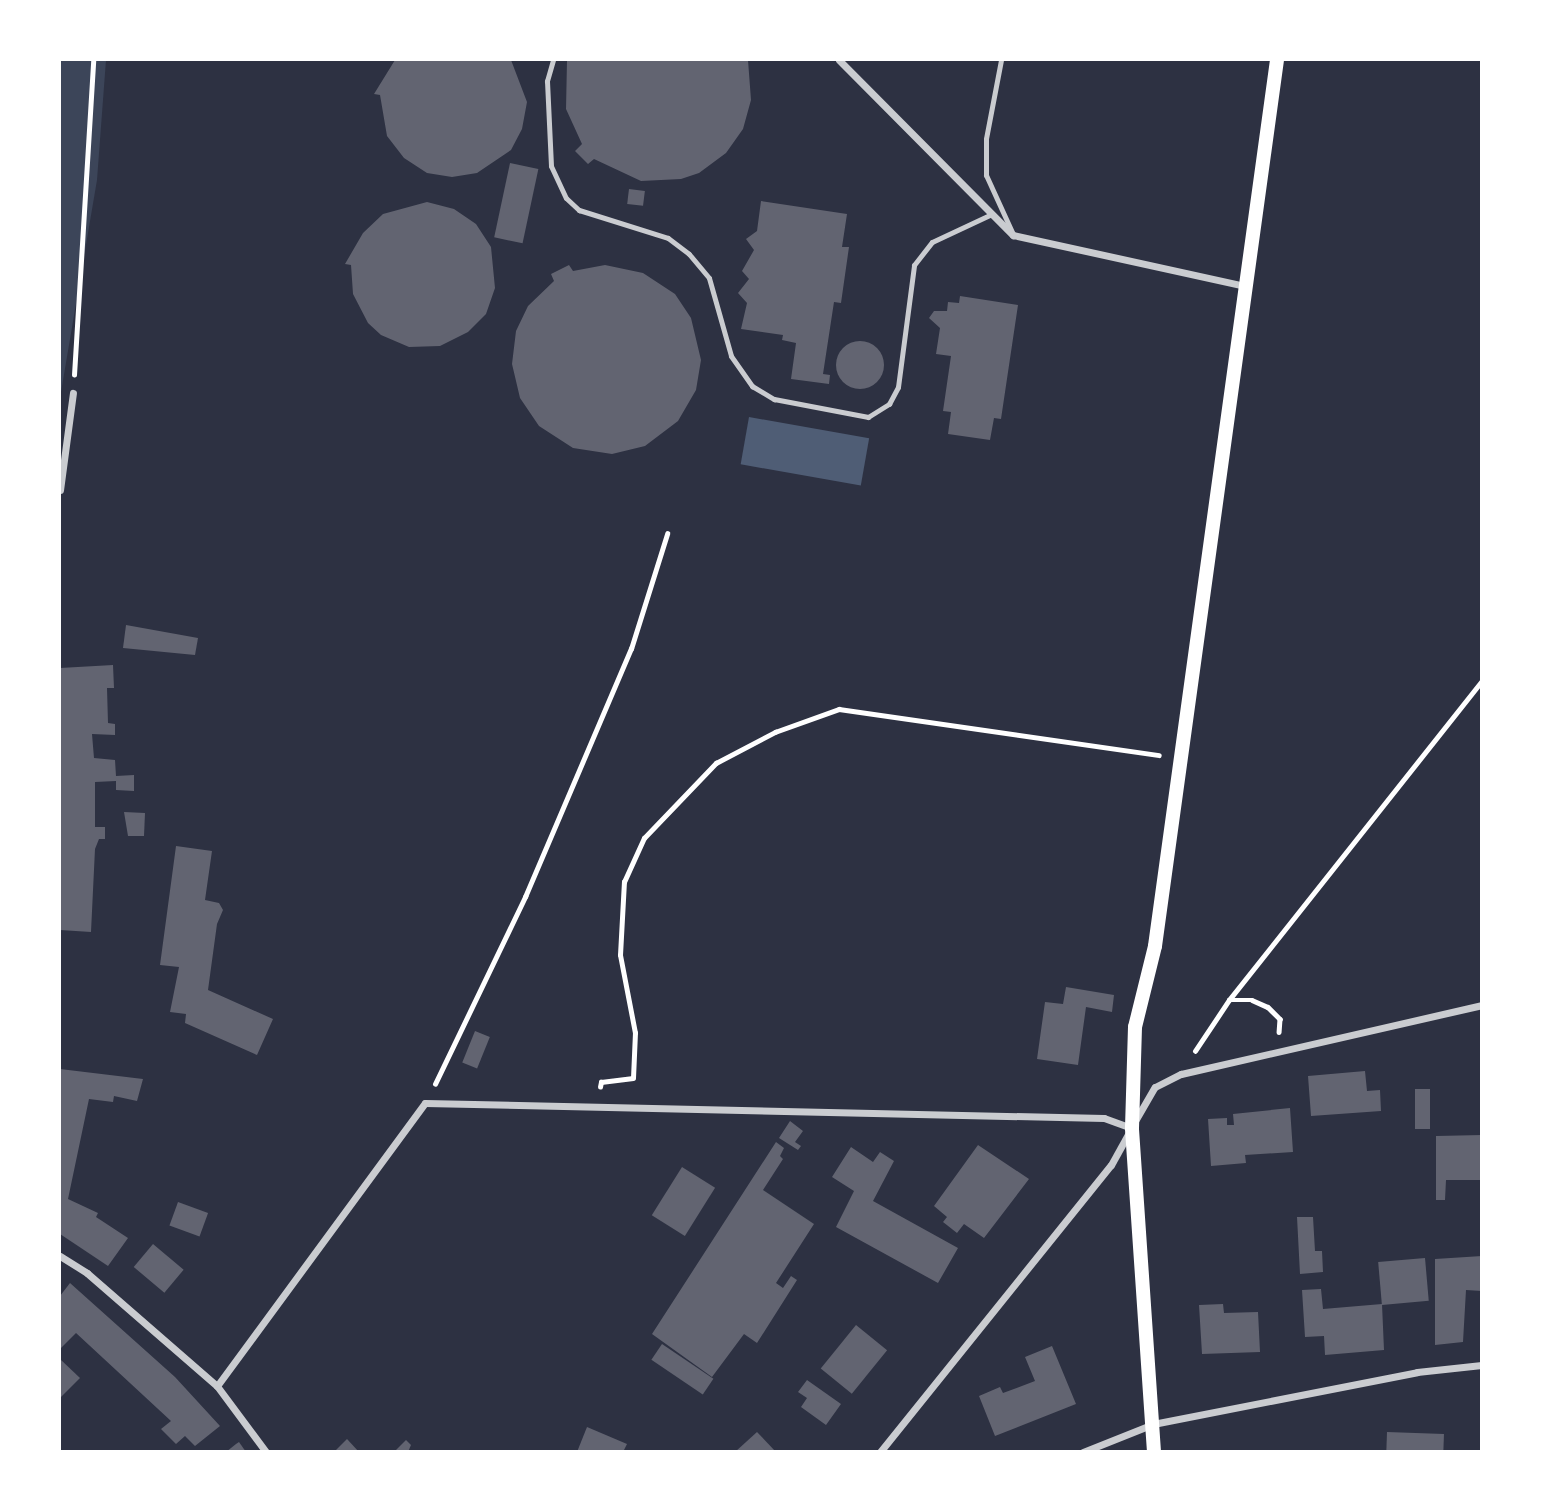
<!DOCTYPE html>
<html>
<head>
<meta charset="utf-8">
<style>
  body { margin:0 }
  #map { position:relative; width:1541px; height:1511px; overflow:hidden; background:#2d3142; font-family:Figtree,sans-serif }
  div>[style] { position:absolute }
  .green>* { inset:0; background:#3c4559 }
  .water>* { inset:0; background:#4f5d75; transform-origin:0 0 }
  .building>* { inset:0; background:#626471; transform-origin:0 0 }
  .round { border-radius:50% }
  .path>* { height:4.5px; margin:-2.25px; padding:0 2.25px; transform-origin:2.25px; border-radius:2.25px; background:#fff }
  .service>* { height:5px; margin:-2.5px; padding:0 2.5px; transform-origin:2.5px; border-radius:2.5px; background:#caccd0 }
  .minor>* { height:7px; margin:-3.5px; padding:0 3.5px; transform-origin:3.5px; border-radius:3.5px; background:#caccd0 }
  .secondary>* { height:14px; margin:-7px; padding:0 7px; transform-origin:7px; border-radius:7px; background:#fff }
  span { translate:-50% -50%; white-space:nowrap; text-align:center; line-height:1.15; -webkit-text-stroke:6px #fff; paint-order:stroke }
  .frame { position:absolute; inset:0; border:61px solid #fff; pointer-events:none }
</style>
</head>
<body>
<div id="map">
  <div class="green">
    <div style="clip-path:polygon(60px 60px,106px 60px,97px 180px,60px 398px)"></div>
  </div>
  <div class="water">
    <div style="left:749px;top:417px;width:122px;height:48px;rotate:10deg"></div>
  </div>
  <div class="building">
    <div style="clip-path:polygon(395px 60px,511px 60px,527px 102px,522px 129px,511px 150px,477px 173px,452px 177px,427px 173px,404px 158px,387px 136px,380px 95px,374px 94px)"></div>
    <div style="clip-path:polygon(567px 60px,748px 60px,751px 100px,743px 129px,726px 153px,699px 173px,681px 179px,641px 181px,594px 159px,588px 164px,575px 151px,582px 144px,566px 109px)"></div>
    <div style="left:510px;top:163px;width:29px;height:76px;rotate:12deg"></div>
    <div style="left:629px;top:189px;width:16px;height:15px;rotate:7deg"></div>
    <div style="clip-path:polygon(761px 201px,847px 214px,842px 247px,849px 247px,841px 303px,834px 302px,823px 374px,830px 375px,829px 384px,791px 379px,796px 343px,782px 340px,783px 335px,741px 329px,747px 303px,738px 293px,749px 279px,742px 271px,754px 250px,746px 239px,757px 231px)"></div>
    <div style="clip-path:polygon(427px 202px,454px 209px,476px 224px,491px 247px,495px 288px,486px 314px,468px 332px,440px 346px,409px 347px,381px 335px,368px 323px,353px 294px,351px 265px,345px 264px,363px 233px,383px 214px)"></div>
    <div style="clip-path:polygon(569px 265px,573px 271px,605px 265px,643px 273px,675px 294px,691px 318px,701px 360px,696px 390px,678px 421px,645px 446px,612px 454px,573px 448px,539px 426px,520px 398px,512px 364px,516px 331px,528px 306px,554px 281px,551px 274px)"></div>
    <div style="clip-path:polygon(960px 296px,1018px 305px,1001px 419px,994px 418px,990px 440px,948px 434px,951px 412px,943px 411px,951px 356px,936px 354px,940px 328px,929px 318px,934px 311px,947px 311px,948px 302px,959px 303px)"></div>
    <div class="round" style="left:836px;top:341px;width:48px;height:48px"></div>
    <div style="clip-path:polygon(126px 625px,198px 638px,195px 655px,123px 648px)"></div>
    <div style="clip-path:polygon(113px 665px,114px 688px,107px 688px,108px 723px,115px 724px,115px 735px,92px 734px,94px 758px,115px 760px,116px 776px,134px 775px,134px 791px,116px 790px,116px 781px,95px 782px,95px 827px,105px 827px,105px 839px,99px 839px,95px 849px,91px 932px,60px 930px,60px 668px)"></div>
    <div style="clip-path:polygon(124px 812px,145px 813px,144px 836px,128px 836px)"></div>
    <div style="clip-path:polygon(176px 846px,212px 851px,205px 900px,219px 903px,223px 910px,217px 924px,208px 990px,273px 1019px,257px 1055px,185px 1023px,186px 1014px,170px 1012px,179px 967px,160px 965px)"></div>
    <div style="clip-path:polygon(1066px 987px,1114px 995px,1112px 1012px,1086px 1007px,1078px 1065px,1037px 1059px,1045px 1002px,1063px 1004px)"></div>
    <div style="left:475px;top:1031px;width:16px;height:34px;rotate:22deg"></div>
    <div style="clip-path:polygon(60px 1069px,143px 1079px,137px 1101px,114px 1096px,113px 1102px,89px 1099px,68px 1199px,98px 1213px,96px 1217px,128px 1238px,108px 1266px,60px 1234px)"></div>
    <div style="clip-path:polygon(1365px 1071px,1367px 1091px,1380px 1090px,1381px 1111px,1311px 1116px,1308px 1076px)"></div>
    <div style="left:1415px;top:1089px;width:15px;height:40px"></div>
    <div style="clip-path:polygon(1290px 1108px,1293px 1152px,1245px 1155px,1246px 1163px,1211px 1166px,1208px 1119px,1227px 1118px,1227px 1125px,1234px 1125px,1233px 1114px)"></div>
    <div style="clip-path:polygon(790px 1121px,803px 1131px,795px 1142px,801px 1146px,798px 1150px,779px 1138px)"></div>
    <div style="clip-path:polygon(1482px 1135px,1482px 1180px,1446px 1180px,1445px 1200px,1436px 1200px,1436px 1136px)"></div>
    <div style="clip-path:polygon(776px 1142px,784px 1148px,780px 1156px,783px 1159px,763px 1190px,814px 1224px,776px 1283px,783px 1288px,791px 1276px,797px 1280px,757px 1343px,744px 1334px,712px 1377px,652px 1334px)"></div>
    <div style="clip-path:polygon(978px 1145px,1029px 1179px,984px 1238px,964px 1224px,957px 1233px,943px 1222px,947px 1217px,934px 1206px)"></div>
    <div style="clip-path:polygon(851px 1147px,873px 1162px,880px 1152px,894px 1161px,873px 1201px,958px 1248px,938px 1283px,836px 1227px,854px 1191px,832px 1177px)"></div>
    <div style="left:682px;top:1167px;width:39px;height:57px;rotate:32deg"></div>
    <div style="left:178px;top:1202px;width:32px;height:25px;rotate:20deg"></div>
    <div style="clip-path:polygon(1297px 1217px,1313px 1217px,1315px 1251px,1322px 1251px,1323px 1272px,1300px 1274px)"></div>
    <div style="left:153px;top:1244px;width:40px;height:30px;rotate:40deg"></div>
    <div style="clip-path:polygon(1482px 1256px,1482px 1291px,1466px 1290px,1463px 1342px,1435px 1345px,1435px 1259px)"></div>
    <div style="left:1425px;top:1258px;width:43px;height:47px;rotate:85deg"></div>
    <div style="clip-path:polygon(70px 1283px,175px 1377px,220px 1426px,195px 1446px,185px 1436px,176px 1444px,161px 1429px,171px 1421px,76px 1333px,60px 1349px,60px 1296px)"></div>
    <div style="clip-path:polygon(1321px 1289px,1323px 1309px,1382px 1304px,1384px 1350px,1325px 1355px,1324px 1336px,1305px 1337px,1302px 1290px)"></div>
    <div style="clip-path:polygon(1223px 1304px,1224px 1313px,1258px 1312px,1260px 1352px,1202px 1354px,1199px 1305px)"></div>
    <div style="left:856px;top:1325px;width:40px;height:56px;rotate:39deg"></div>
    <div style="left:662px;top:1344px;width:62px;height:19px;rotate:34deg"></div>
    <div style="clip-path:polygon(1052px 1346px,1076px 1404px,995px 1436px,979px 1396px,1000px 1387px,1003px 1393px,1035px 1381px,1025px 1357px)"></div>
    <div style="clip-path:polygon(60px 1359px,80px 1378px,60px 1398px)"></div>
    <div style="clip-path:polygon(807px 1380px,841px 1404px,826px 1425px,801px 1407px,807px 1398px,798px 1392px)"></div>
    <div style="clip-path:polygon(587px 1427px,627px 1444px,623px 1452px,577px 1452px)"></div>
    <div style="clip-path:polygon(757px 1432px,776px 1452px,735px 1452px)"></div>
    <div style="left:1387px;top:1432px;width:57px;height:20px;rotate:2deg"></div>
    <div style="clip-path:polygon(347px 1439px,359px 1452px,334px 1452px)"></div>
    <div style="clip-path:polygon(406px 1440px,411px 1445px,408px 1452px,394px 1452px)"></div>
    <div style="clip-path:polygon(239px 1442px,246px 1452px,226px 1452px,236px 1444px)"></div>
  </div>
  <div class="path">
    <div style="left:74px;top:375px;width:316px;rotate:-86.5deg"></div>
    <div style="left:1229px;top:1000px;width:23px"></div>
    <div style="left:1252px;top:1000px;width:17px;rotate:24deg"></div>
    <div style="left:1268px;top:1007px;width:17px;rotate:45deg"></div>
    <div style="left:1280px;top:1019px;width:13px;rotate:94deg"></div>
    <div style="left:1195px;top:1051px;width:61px;rotate:-56.3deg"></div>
    <div style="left:1229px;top:1000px;width:407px;rotate:-51.6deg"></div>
    <div style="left:435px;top:1084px;width:208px;rotate:-64.3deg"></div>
    <div style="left:525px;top:897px;width:270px;rotate:-66.9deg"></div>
    <div style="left:631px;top:649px;width:121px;rotate:-72.6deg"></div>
    <div style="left:600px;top:1087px;width:5px;rotate:-79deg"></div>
    <div style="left:601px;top:1082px;width:32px;rotate:-7deg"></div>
    <div style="left:633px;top:1078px;width:45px;rotate:-87.5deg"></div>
    <div style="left:635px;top:1033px;width:79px;rotate:-100.9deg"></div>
    <div style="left:620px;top:955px;width:73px;rotate:-86.9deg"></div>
    <div style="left:624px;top:882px;width:48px;rotate:-65.6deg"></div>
    <div style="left:644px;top:838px;width:104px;rotate:-46.2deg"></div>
    <div style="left:716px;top:763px;width:67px;rotate:-27.7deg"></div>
    <div style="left:775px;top:732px;width:68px;rotate:-19.8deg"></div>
    <div style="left:839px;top:709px;width:323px;rotate:8.2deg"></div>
  </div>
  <div class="service">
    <div style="left:553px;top:60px;width:22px;rotate:106deg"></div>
    <div style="left:547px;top:81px;width:85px;rotate:87.3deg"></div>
    <div style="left:551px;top:166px;width:35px;rotate:65deg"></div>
    <div style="left:566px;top:198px;width:18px;rotate:43deg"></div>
    <div style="left:579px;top:210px;width:93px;rotate:17.5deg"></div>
    <div style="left:668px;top:238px;width:26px;rotate:37deg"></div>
    <div style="left:689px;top:254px;width:31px;rotate:50deg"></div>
    <div style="left:709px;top:278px;width:81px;rotate:74.2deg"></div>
    <div style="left:731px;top:356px;width:37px;rotate:55deg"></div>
    <div style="left:752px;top:386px;width:26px;rotate:31deg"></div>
    <div style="left:774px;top:399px;width:96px;rotate:10.8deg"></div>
    <div style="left:868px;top:417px;width:25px;rotate:-32deg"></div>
    <div style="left:889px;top:404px;width:19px;rotate:-62deg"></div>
    <div style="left:898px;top:387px;width:123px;rotate:-82.5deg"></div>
    <div style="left:914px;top:265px;width:29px;rotate:-52deg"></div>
    <div style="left:932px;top:242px;width:66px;rotate:-25deg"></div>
    <div style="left:1001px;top:60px;width:80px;rotate:100.8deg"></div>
    <div style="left:986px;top:139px;width:36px;rotate:90deg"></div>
    <div style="left:986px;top:175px;width:63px;rotate:65.5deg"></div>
  </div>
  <div class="minor">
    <div style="left:839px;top:60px;width:247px;rotate:45.2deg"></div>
    <div style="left:1013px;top:235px;width:237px;rotate:12.4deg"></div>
    <div style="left:60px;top:490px;width:98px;rotate:-82.4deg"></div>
    <div style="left:1135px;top:1121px;width:39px;rotate:-60deg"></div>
    <div style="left:1155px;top:1087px;width:29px;rotate:-27deg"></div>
    <div style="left:1181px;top:1074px;width:309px;rotate:-12.9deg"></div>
    <div style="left:60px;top:1256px;width:32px;rotate:32deg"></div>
    <div style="left:87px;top:1273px;width:172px;rotate:41deg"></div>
    <div style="left:217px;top:1386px;width:82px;rotate:53.4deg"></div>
    <div style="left:217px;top:1386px;width:351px;rotate:-53.7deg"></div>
    <div style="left:425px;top:1103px;width:679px;rotate:1.27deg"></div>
    <div style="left:1104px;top:1118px;width:30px;rotate:20deg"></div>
    <div style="left:880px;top:1452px;width:368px;rotate:-51.2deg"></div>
    <div style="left:1111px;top:1165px;width:38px;rotate:-61deg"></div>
    <div style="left:1083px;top:1452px;width:75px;rotate:-21.8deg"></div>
    <div style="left:1153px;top:1424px;width:269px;rotate:-11.1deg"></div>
    <div style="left:1417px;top:1372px;width:65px;rotate:-6.1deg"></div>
  </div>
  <div class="secondary">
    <div style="left:1154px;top:1452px;width:325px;rotate:-93.9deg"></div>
    <div style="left:1132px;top:1128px;width:101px;rotate:-88.3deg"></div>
    <div style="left:1135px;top:1027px;width:83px;rotate:-76.1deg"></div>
    <div style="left:1155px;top:946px;width:894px;rotate:-82.16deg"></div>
  </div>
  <div class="frame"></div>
</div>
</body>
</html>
